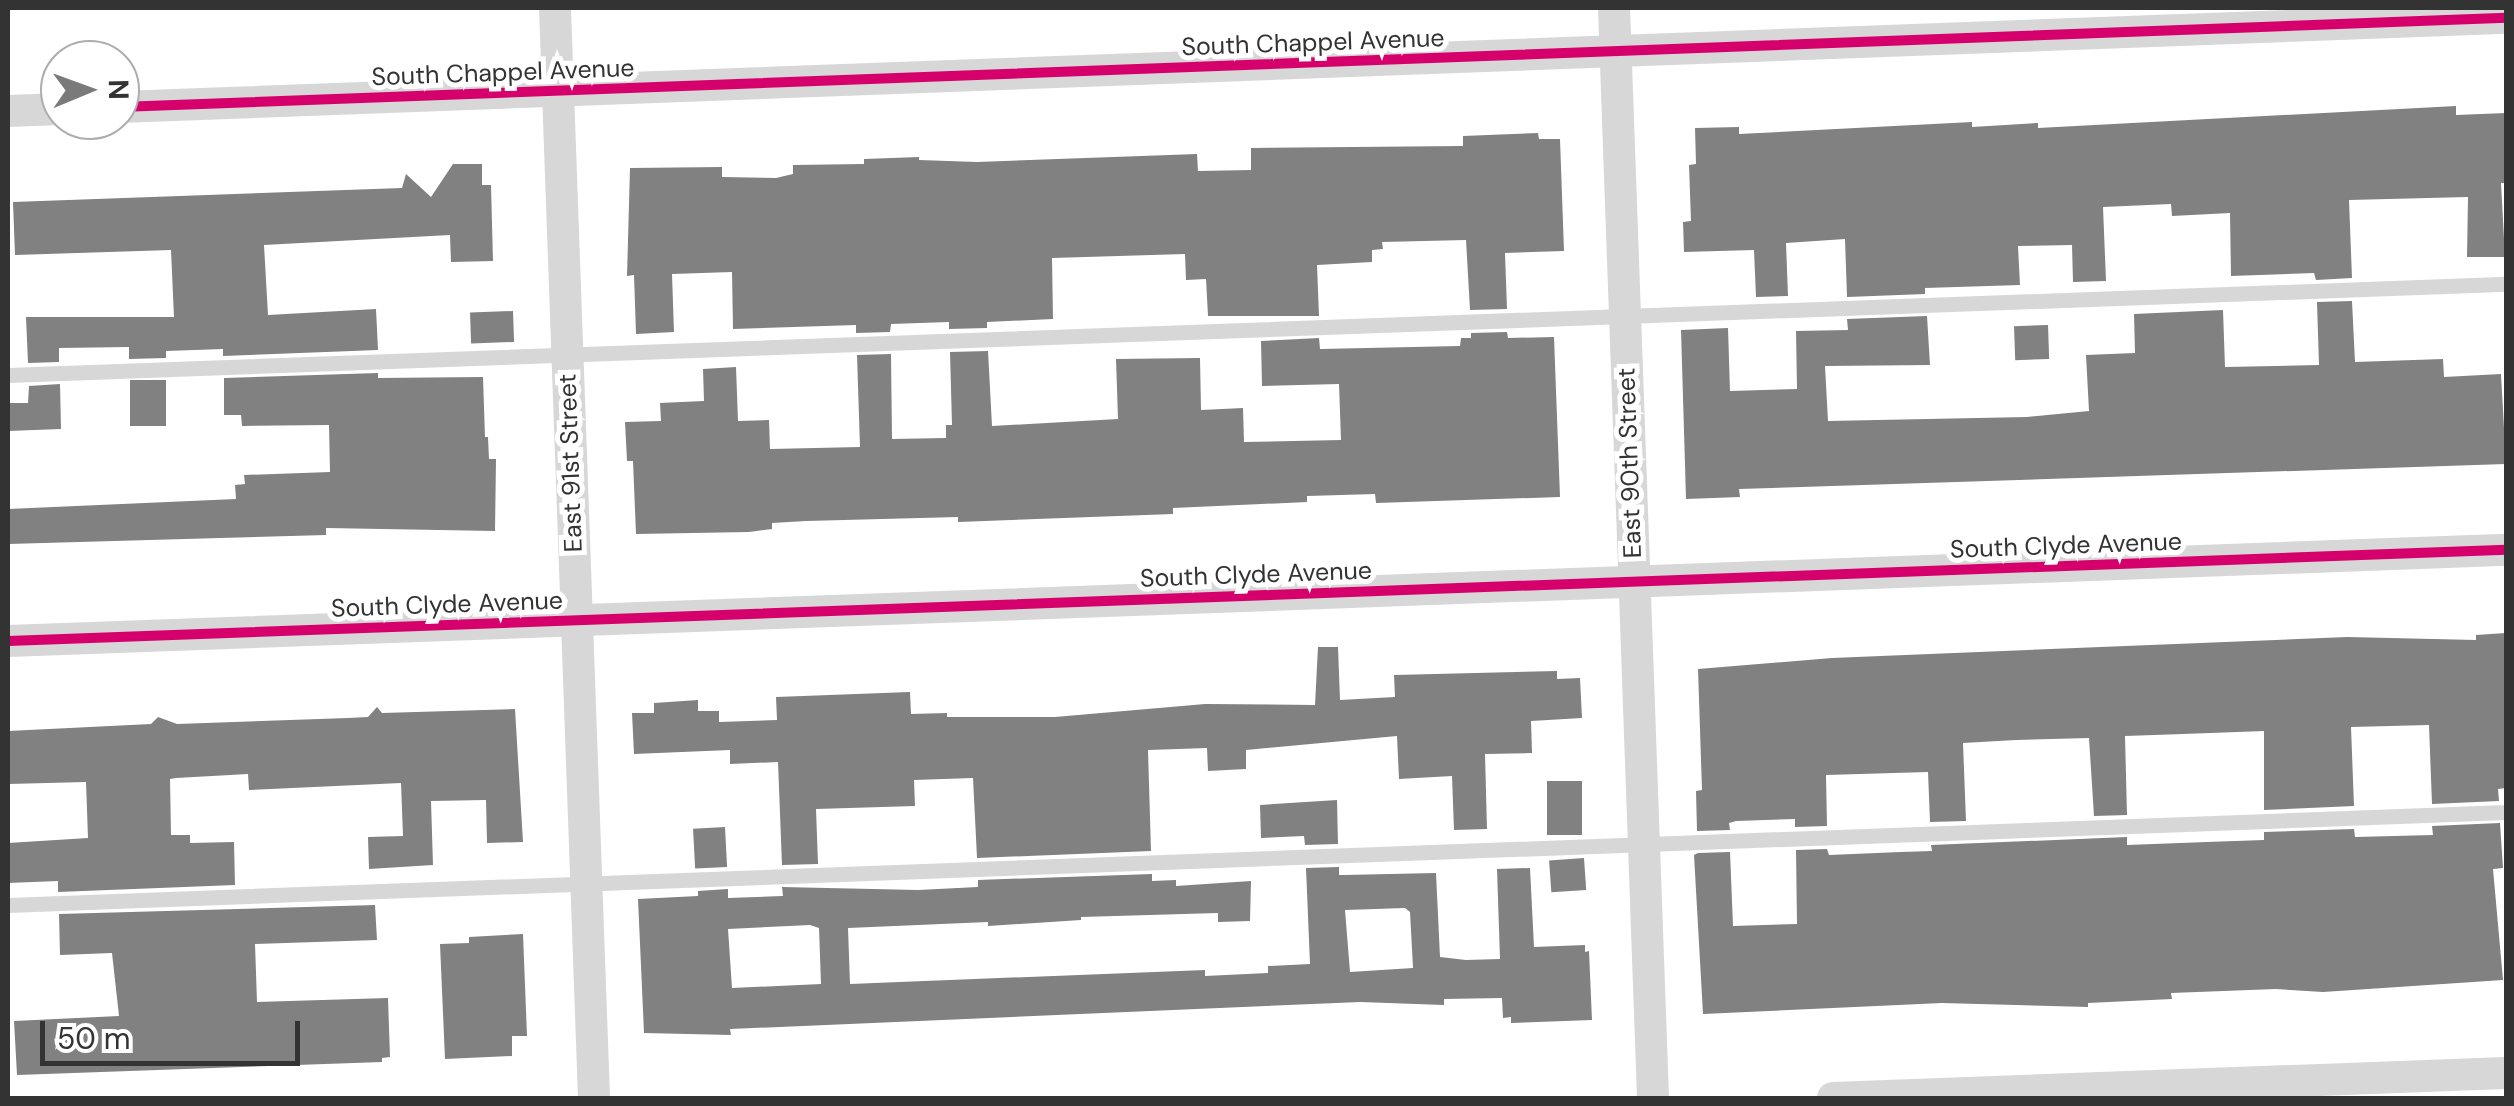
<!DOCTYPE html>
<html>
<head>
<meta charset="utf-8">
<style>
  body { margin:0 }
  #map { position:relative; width:2514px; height:1106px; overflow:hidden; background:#fff; font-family:"DM Sans",sans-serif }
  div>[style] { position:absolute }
  .building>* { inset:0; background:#818181; transform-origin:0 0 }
  .lane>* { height:15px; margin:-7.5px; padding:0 7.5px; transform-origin:7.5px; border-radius:7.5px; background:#d7d7d7 }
  .street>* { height:32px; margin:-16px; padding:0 16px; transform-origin:16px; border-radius:16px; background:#d7d7d7 }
  .cycleway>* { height:10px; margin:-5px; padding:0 5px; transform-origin:5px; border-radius:5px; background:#d6006c }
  span { translate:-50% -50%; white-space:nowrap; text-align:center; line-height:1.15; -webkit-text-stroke:10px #fff; paint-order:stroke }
  .street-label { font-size:25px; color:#333 }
  .frame { position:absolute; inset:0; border:10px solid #333; pointer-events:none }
  .north { position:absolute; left:40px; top:40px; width:100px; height:100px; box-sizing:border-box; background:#fff; border:2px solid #adadad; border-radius:50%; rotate:89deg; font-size:28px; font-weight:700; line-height:40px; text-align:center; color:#333 }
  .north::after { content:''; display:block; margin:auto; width:35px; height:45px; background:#7a7a7a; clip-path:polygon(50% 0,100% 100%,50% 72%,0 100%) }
  .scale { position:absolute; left:40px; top:1021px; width:260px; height:45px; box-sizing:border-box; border:5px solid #333; border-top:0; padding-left:12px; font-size:30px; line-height:35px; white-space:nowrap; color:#333; -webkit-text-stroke:8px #fff; paint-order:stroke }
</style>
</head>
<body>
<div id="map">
  <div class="building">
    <div style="clip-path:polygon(2456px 106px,2456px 115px,2506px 113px,2506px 183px,2501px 183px,2505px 257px,2467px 257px,2468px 197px,2349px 200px,2352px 278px,2316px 280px,2314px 273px,2231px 276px,2230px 213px,2172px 216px,2171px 204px,2103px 207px,2106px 281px,2073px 282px,2072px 245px,2018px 246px,2020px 285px,1925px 288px,1925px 294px,1847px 297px,1845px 239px,1786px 243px,1788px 296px,1756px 297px,1754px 250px,1684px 252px,1683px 222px,1691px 221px,1689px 165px,1696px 164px,1695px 128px,1739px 127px,1739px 134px,1972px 122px,1972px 127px,2038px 123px,2038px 128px)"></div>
    <div style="clip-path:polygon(1538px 133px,1539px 139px,1560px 139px,1564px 251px,1505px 253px,1507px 309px,1470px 310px,1466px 240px,1382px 242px,1383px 249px,1372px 250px,1372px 262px,1317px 265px,1319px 316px,1208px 316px,1206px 279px,1186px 280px,1185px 254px,1052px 258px,1053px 319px,987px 322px,987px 328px,949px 329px,949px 322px,891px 324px,890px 332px,856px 333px,856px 325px,733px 329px,732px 272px,672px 274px,674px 332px,636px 334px,634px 275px,627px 276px,630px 168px,722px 167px,722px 177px,776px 178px,793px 174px,793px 165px,864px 164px,864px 159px,919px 157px,919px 160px,977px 162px,1197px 154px,1198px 171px,1251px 170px,1251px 148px,1463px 146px,1463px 136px)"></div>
    <div style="clip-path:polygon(453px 164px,482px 164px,482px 185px,491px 185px,493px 261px,451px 262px,450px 235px,264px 245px,268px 315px,376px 309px,378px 350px,223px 356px,223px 349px,166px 351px,166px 358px,129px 359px,129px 347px,59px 348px,59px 362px,28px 363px,26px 317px,174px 317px,171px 250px,15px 255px,13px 202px,402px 188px,406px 174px,431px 197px)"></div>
    <div style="clip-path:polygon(2352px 301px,2355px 362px,2443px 359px,2444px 377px,2501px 374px,2506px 464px,1739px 489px,1740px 497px,1686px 499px,1681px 330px,1728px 328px,1730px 391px,1797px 389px,1796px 331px,1848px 330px,1847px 319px,1927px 316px,1930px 365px,1825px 366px,1828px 421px,2027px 417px,2089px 411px,2086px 355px,2135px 353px,2134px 314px,2223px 310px,2225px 367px,2319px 365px,2317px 302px)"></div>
    <div style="left:513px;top:311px;width:31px;height:43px;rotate:88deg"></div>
    <div style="left:2048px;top:325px;width:34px;height:34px;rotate:88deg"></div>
    <div style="clip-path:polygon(1507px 332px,1508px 338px,1554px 337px,1560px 497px,1376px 503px,1375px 494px,1307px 496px,1307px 502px,1173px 508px,1173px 514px,958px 522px,958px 517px,806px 521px,772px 523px,772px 529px,749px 532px,636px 534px,633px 461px,627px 461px,625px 422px,661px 421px,660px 403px,704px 401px,703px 369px,736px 367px,738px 421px,769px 420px,770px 449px,860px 447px,857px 355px,891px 354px,892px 439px,946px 438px,946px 425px,952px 425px,950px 352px,988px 351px,992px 426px,1118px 419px,1116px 359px,1200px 358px,1201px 410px,1243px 408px,1244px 442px,1341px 440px,1339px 384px,1262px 386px,1261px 341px,1319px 338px,1320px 349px,1460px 346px,1461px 338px,1471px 338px,1471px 333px)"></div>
    <div style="clip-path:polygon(378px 373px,378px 378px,483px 377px,485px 437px,488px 437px,489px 459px,496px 459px,495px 531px,326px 528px,326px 535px,8px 544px,8px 509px,236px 499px,235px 485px,245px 484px,244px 475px,330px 472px,329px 425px,242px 426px,241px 415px,224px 415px,224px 378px)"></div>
    <div style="left:166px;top:380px;width:46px;height:36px;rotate:90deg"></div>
    <div style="clip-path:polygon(60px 384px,61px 429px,8px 431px,8px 403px,28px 403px,29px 386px)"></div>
    <div style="clip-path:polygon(2506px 633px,2506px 788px,2498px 789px,2499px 801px,2432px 804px,2429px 725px,2351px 727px,2354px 806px,2264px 810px,2264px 731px,2183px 734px,2125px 736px,2127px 815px,2094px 816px,2089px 738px,2016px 740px,1963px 743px,1966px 821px,1930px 822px,1928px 772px,1826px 775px,1827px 826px,1795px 827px,1795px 819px,1736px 821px,1729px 823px,1730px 830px,1697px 831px,1696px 791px,1702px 790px,1698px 669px,1832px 658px,2347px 637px,2476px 640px,2476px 635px)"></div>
    <div style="clip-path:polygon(1318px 647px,1338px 647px,1340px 700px,1395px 697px,1394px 675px,1557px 671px,1557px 679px,1580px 678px,1582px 718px,1531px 721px,1532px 753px,1485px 754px,1487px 829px,1454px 830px,1452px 776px,1399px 779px,1397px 736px,1246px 750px,1246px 769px,1208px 771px,1207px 748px,1148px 750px,1151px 851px,977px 858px,973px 778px,914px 780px,915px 806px,816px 809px,818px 864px,782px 865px,778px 762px,730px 764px,730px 750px,634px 754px,632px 713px,654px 713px,654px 703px,698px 700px,698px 711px,719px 711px,719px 722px,777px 720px,776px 697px,910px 692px,911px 714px,947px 713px,947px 717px,1055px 717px,1205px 704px,1315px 705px)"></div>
    <div style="clip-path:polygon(377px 707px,382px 713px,515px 709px,523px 842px,487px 843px,486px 800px,431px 801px,433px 865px,369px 869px,368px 837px,403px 836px,401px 783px,249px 790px,248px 774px,176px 778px,170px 779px,171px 835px,190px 835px,190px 843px,234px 842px,235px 885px,58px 892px,58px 881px,8px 883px,8px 843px,88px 838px,86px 782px,8px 784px,8px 731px,151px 724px,158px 717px,177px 724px,348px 718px,368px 717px)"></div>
    <div style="left:1582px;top:781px;width:54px;height:35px;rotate:90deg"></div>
    <div style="clip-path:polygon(1337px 800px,1338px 844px,1305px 845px,1304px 836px,1261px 838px,1260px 805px)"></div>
    <div style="clip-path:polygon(2500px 823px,2503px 868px,2493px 869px,2503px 980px,2323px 992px,2276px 989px,2171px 993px,2172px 999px,2088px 1003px,2088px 1007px,1942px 1003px,1703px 1014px,1694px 855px,1698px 853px,1730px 852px,1733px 926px,1797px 924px,1796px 850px,1827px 849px,1829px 855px,1901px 852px,1932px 851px,1931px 845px,2127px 837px,2127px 845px,2207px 842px,2264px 840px,2264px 832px,2354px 829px,2355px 837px,2433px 835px,2432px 826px)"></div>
    <div style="left:725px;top:827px;width:40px;height:32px;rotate:87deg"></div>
    <div style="left:1584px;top:858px;width:32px;height:35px;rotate:86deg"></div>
    <div style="clip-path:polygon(evenodd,1339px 867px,1339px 875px,1344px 875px,1436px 873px,1440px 957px,1466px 960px,1500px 959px,1497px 869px,1530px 868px,1534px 947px,1585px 945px,1585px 952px,1589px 951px,1592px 1020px,1511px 1023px,1511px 1017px,1503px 1018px,1502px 998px,1444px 999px,1444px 1005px,1360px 1002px,730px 1029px,731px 1035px,644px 1033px,638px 899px,698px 896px,698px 891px,728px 889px,728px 898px,783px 896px,782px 887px,918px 890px,978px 887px,978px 880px,1152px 874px,1152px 881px,1176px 880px,1176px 886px,1251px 881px,1250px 921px,1218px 922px,1218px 913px,1081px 917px,1081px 920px,988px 926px,988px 922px,848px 928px,850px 984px,1205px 970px,1205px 976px,1268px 973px,1268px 966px,1310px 964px,1306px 868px,1339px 867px,1405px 908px,1410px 912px,1413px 968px,1350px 972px,1345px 910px,1405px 908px,1339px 867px,810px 925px,819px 928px,821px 984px,732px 988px,728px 929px,810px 925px)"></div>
    <div style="clip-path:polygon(375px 905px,377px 940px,255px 944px,257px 1002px,388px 998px,390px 1057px,382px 1058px,382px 1062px,17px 1075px,14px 1021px,119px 1016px,112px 953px,60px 955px,59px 914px)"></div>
    <div style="clip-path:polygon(523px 934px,527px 1036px,512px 1036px,512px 1056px,445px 1059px,440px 944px,469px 943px,469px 937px)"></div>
  </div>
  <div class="lane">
    <div style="left:8px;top:375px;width:2500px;rotate:-2.09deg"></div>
    <div style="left:8px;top:905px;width:2500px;rotate:-2.13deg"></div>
  </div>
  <div class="street">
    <div style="left:555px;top:8px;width:1091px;rotate:87.95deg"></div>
    <div style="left:1614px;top:8px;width:1091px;rotate:87.95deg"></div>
    <div style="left:120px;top:107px;width:2388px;rotate:-2.14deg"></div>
    <div style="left:8px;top:111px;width:52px;rotate:-2.2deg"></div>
    <div style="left:8px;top:641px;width:2500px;rotate:-2.09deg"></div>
    <div style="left:1833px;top:1098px;width:673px;rotate:-2.13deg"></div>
  </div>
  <div class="cycleway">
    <div style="left:120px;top:107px;width:2388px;rotate:-2.14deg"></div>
    <div style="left:8px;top:641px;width:2500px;rotate:-2.09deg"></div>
  </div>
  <div class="street-label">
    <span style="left:1313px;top:43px;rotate:-2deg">South Chappel Avenue</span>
    <span style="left:503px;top:73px;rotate:-2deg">South Chappel Avenue</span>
    <span style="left:571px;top:463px;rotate:-92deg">East 91st Street</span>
    <span style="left:1630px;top:463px;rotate:-92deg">East 90th Street</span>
    <span style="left:2066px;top:546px;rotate:-2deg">South Clyde Avenue</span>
    <span style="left:1256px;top:575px;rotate:-2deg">South Clyde Avenue</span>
    <span style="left:447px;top:605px;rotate:-2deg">South Clyde Avenue</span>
  </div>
  <div class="frame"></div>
  <div class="north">N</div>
  <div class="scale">50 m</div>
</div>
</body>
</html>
